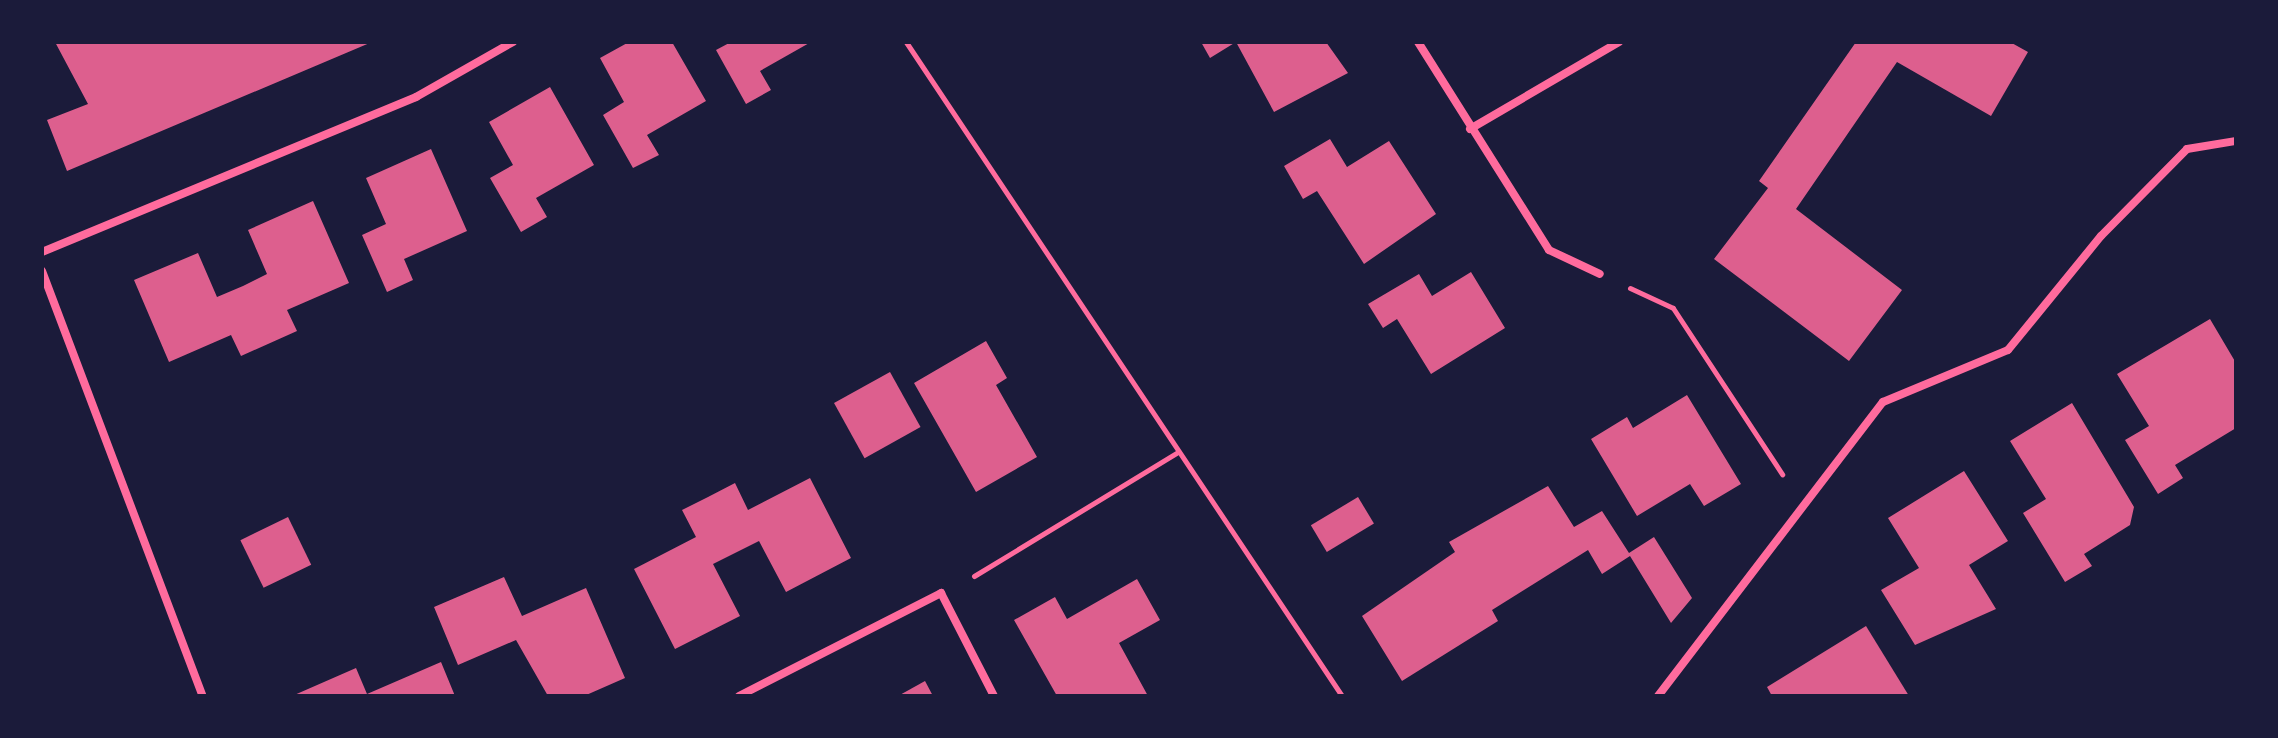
<!DOCTYPE html>
<html>
<head>
<meta charset="utf-8">
<style>
  body { margin:0 }
  #map { position:relative; width:2278px; height:738px; overflow:hidden; background:#1b1b3a; font-family:"Zilla Slab",serif }
  div>[style] { position:absolute }
  .building>* { inset:0; background:#dd5f8e; transform-origin:0 0 }
  .path>* { height:5px; margin:-2.5px; padding:0 2.5px; transform-origin:2.5px; border-radius:2.5px; background:#ff6b9d }
  .minor>* { height:8px; margin:-4px; padding:0 4px; transform-origin:4px; border-radius:4px; background:#ff6b9d }
  span { translate:-50% -50%; white-space:nowrap; text-align:center; line-height:1.15; -webkit-text-stroke:6px #1b1b3a; paint-order:stroke }
  .frame { position:absolute; inset:0; border:44px solid #1b1b3a; pointer-events:none }
</style>
</head>
<body>
<div id="map">
  <div class="building">
    <div style="clip-path:polygon(55px 42px,238px 43px,372px 42px,67px 171px,47px 120px,88px 104px)"></div>
    <div style="clip-path:polygon(629px 42px,672px 42px,706px 101px,647px 135px,659px 155px,633px 168px,603px 115px,624px 102px,600px 58px)"></div>
    <div style="clip-path:polygon(731px 42px,811px 42px,760px 71px,771px 90px,746px 104px,716px 50px)"></div>
    <div style="clip-path:polygon(1201px 42px,1326px 42px,1348px 73px,1274px 112px,1236px 42px,1210px 58px)"></div>
    <div style="clip-path:polygon(1856px 42px,2010px 42px,2028px 52px,1991px 116px,1897px 62px,1796px 209px,1902px 290px,1849px 361px,1714px 259px,1768px 188px,1759px 181px)"></div>
    <div style="clip-path:polygon(550px 87px,594px 165px,536px 198px,547px 217px,521px 232px,490px 178px,513px 165px,489px 122px)"></div>
    <div style="clip-path:polygon(1330px 139px,1347px 167px,1389px 141px,1436px 214px,1364px 264px,1317px 191px,1303px 199px,1284px 166px)"></div>
    <div style="clip-path:polygon(431px 149px,467px 231px,404px 259px,413px 280px,387px 292px,362px 235px,386px 224px,366px 178px)"></div>
    <div style="clip-path:polygon(313px 201px,349px 283px,287px 310px,297px 331px,241px 356px,231px 335px,169px 362px,134px 280px,198px 253px,217px 297px,243px 286px,267px 274px,248px 230px)"></div>
    <div style="clip-path:polygon(1471px 272px,1505px 328px,1431px 374px,1397px 319px,1383px 328px,1368px 304px,1419px 274px,1432px 296px)"></div>
    <div style="clip-path:polygon(2210px 319px,2236px 363px,2236px 428px,2175px 465px,2183px 478px,2158px 494px,2125px 440px,2149px 426px,2117px 374px)"></div>
    <div style="clip-path:polygon(986px 341px,1007px 378px,996px 385px,1037px 457px,976px 492px,914px 383px)"></div>
    <div style="left:890px;top:372px;width:63px;height:64px;rotate:61deg"></div>
    <div style="clip-path:polygon(1687px 395px,1741px 484px,1704px 506px,1690px 484px,1637px 516px,1591px 439px,1627px 417px,1633px 428px)"></div>
    <div style="clip-path:polygon(2072px 403px,2134px 507px,2130px 525px,2084px 554px,2092px 566px,2065px 582px,2023px 513px,2046px 499px,2010px 441px)"></div>
    <div style="clip-path:polygon(1964px 471px,2008px 541px,1969px 565px,1996px 609px,1915px 645px,1881px 590px,1919px 568px,1888px 518px)"></div>
    <div style="clip-path:polygon(810px 478px,851px 558px,786px 592px,759px 541px,713px 564px,740px 616px,675px 649px,634px 569px,696px 537px,682px 510px,708px 497px,735px 483px,748px 510px)"></div>
    <div style="clip-path:polygon(1548px 486px,1574px 527px,1602px 511px,1629px 553px,1654px 537px,1692px 598px,1671px 623px,1630px 556px,1602px 574px,1588px 550px,1492px 610px,1498px 621px,1402px 681px,1362px 616px,1455px 552px,1449px 542px)"></div>
    <div style="left:1358px;top:497px;width:31px;height:55px;rotate:59deg"></div>
    <div style="left:288px;top:517px;width:53px;height:53px;rotate:64deg"></div>
    <div style="clip-path:polygon(504px 577px,522px 616px,586px 588px,625px 678px,584px 696px,548px 696px,516px 640px,458px 665px,434px 607px)"></div>
    <div style="clip-path:polygon(1137px 579px,1160px 620px,1119px 643px,1148px 696px,1057px 696px,1014px 620px,1055px 597px,1067px 619px)"></div>
    <div style="clip-path:polygon(1866px 626px,1909px 696px,1772px 696px,1767px 687px)"></div>
    <div style="clip-path:polygon(441px 662px,455px 696px,292px 696px,356px 668px,367px 694px)"></div>
    <div style="clip-path:polygon(925px 681px,933px 696px,898px 696px)"></div>
  </div>
  <div class="path">
    <div style="left:906px;top:42px;width:786px;rotate:56.31deg"></div>
    <div style="left:1630px;top:288px;width:47px;rotate:24.9deg"></div>
    <div style="left:1673px;top:308px;width:199px;rotate:56.7deg"></div>
    <div style="left:974px;top:576px;width:237px;rotate:-31.3deg"></div>
  </div>
  <div class="minor">
    <div style="left:1418px;top:42px;width:246px;rotate:57.8deg"></div>
    <div style="left:1549px;top:250px;width:56px;rotate:25.2deg"></div>
    <div style="left:1470px;top:129px;width:173px;rotate:-30.3deg"></div>
    <div style="left:42px;top:252px;width:405px;rotate:-22.5deg"></div>
    <div style="left:416px;top:97px;width:112px;rotate:-29.6deg"></div>
    <div style="left:42px;top:271px;width:454px;rotate:69.3deg"></div>
    <div style="left:739px;top:696px;width:227px;rotate:-27deg"></div>
    <div style="left:941px;top:593px;width:116px;rotate:62.8deg"></div>
    <div style="left:1658px;top:696px;width:370px;rotate:-52.6deg"></div>
    <div style="left:1883px;top:402px;width:135px;rotate:-22.6deg"></div>
    <div style="left:2008px;top:350px;width:147px;rotate:-50.8deg"></div>
    <div style="left:2101px;top:236px;width:122px;rotate:-45.3deg"></div>
    <div style="left:2187px;top:149px;width:50px;rotate:-9.3deg"></div>
  </div>
  <div class="frame"></div>
</div>
</body>
</html>
